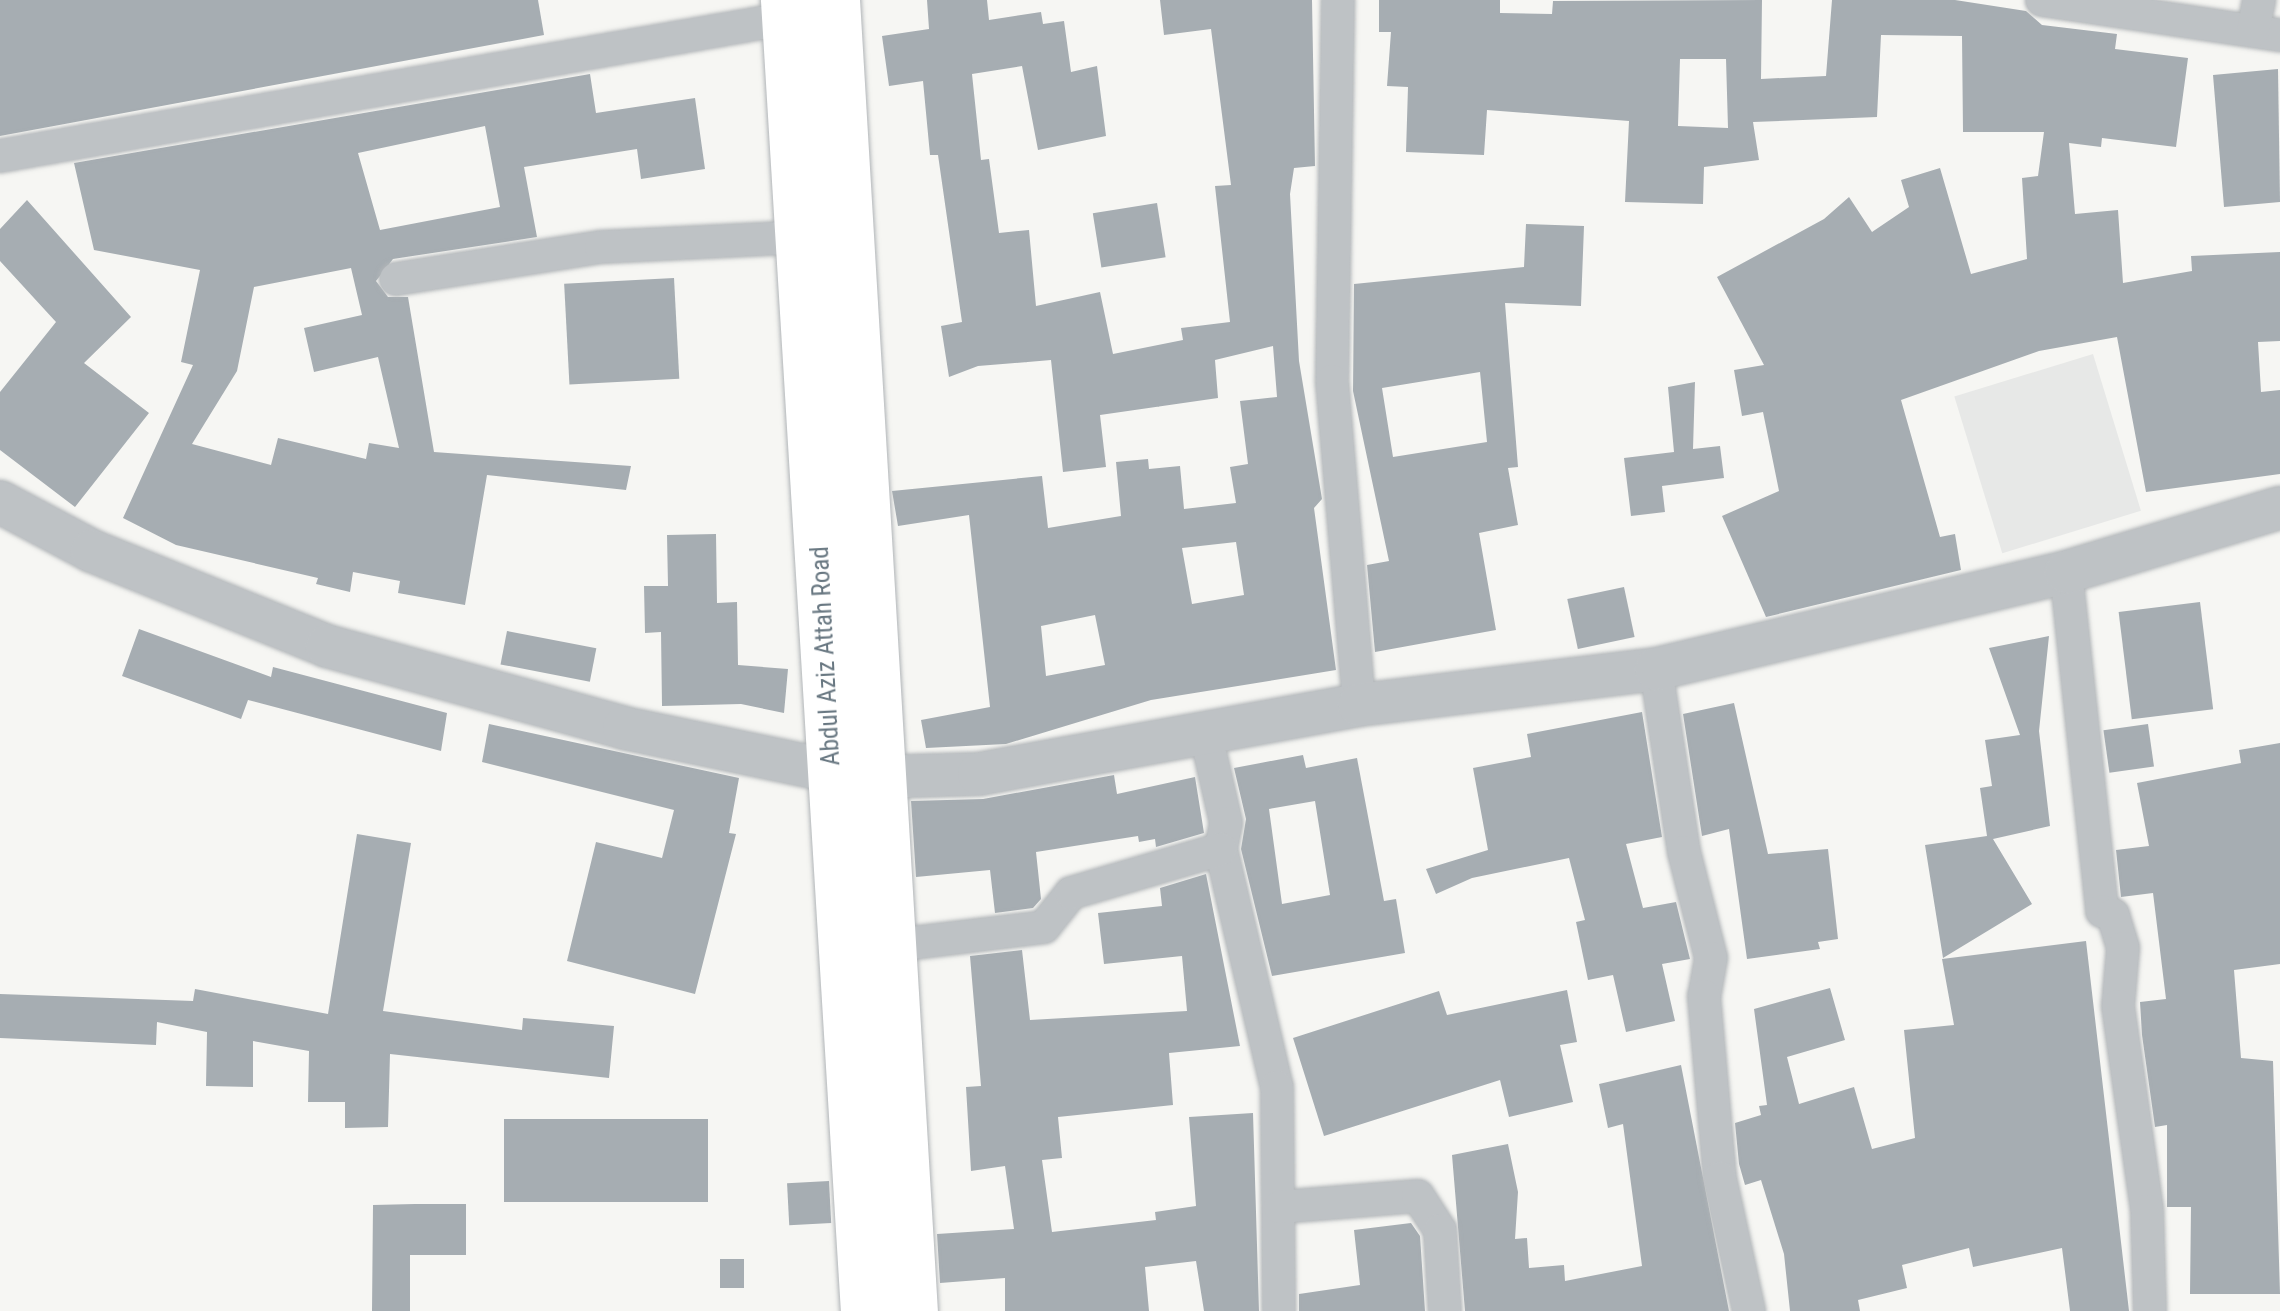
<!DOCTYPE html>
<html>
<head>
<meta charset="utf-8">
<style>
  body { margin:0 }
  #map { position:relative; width:2280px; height:1311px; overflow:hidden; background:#f6f6f3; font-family:"Roboto Condensed",sans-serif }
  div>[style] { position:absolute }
  .built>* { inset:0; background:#e7e8e7; transform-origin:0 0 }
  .building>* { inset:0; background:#a6adb2; transform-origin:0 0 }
  .roads { filter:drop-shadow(0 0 2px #b1b5b8) drop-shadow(0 0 2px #b1b5b8) }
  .minor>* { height:32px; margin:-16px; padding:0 16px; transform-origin:16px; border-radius:16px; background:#bec2c5 }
  .tertiary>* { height:42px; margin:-21px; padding:0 21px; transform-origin:21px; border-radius:21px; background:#bec2c5 }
  .trunk>* { height:55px; margin:-27.5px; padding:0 27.5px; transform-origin:27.5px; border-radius:27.5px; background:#fff }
  span { translate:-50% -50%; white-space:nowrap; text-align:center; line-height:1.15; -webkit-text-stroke:10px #fff; paint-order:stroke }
  .street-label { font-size:25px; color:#687781 }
</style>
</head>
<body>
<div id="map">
  <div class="built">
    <div style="left:2093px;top:354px;width:164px;height:145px;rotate:73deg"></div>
  </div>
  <div class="building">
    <div style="clip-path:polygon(0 0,538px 0,544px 35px,0 136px)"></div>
    <div style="clip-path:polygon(evenodd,927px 0,987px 0,989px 20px,1041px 12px,1043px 24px,1064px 21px,1071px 72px,1097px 66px,1106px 136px,1038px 150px,1022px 66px,972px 74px,981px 160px,989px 159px,999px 233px,1029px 230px,1036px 306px,1100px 292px,1113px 354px,1183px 340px,1181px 328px,1230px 322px,1215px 186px,1231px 185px,1211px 29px,1164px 35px,1160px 0,1312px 0,1315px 166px,1294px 168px,1290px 194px,1299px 361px,1322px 499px,1314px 508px,1336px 670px,1151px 700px,1006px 744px,926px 748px,921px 720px,990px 707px,969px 515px,898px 526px,892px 491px,1042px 476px,1048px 528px,1121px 516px,1116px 462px,1148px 459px,1149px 469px,1180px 466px,1184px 509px,1236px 503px,1230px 467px,1248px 464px,1240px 401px,1277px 397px,1273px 346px,1215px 360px,1218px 398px,1100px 415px,1106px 467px,1063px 472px,1051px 360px,978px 366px,949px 377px,941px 326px,962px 322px,938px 155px,930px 155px,923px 81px,889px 86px,882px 36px,929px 29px,927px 0,1236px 542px,1244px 595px,1192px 604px,1182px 548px,1236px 542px,927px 0,1095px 615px,1105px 665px,1046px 676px,1041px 626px,1095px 615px)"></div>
    <div style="clip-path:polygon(evenodd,1379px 0,1500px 0,1500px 13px,1552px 14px,1553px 1px,1762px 0,1761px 79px,1826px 76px,1832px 0,1955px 0,2026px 11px,2042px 25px,2117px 34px,2115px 49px,2188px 58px,2176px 147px,2102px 138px,2101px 147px,2069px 143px,2075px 214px,2118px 210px,2123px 283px,2192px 271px,2191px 256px,2280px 252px,2280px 341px,2258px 342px,2261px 392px,2280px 390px,2280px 474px,2146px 492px,2117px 337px,2039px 351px,1901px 400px,1940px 537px,1955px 534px,1961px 570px,1766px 617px,1722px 516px,1779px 491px,1763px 412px,1742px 416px,1734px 370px,1764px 365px,1717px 277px,1824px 219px,1849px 197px,1872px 232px,1909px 207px,1901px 180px,1940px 168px,1971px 274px,2027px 259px,2022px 178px,2038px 176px,2044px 132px,1963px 132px,1962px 36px,1881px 35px,1877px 117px,1753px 122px,1759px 160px,1704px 167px,1703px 204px,1625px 202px,1629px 121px,1487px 110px,1484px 155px,1406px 152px,1408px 87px,1387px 86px,1391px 32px,1379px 32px,1379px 0,1680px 59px,1726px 59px,1728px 128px,1678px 126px,1680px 59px)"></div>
    <div style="clip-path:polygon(2278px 69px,2280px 202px,2224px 207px,2213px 75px)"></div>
    <div style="clip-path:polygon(evenodd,590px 74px,596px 113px,695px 98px,705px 169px,641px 179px,637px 149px,524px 167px,537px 237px,393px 259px,376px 281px,388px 297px,408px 297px,434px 452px,631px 466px,626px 490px,487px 475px,465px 605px,398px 593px,400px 581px,353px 572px,350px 592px,316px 584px,318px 578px,176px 545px,123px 518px,193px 365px,181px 362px,200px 270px,94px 250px,74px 163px,590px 74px,485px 126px,500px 207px,380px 230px,358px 153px,485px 126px,590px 74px,351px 268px,362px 315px,304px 328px,314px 372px,378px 357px,399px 448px,369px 443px,366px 459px,278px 438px,271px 465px,192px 444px,237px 371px,254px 287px,351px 268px)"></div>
    <div style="clip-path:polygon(27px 200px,131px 317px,84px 363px,149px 413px,75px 507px,0 450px,0 392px,56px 322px,0 261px,0 229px)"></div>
    <div style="left:1157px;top:203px;width:55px;height:65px;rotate:81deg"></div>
    <div style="clip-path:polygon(evenodd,1526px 224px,1584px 226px,1581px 306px,1505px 303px,1518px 467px,1508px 468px,1518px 525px,1479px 533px,1496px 630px,1375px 652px,1367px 565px,1389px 561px,1353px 391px,1354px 284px,1524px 267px,1526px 224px,1480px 372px,1487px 442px,1393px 457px,1382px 388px,1480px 372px)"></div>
    <div style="left:674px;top:278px;width:101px;height:110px;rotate:87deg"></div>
    <div style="clip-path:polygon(1695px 382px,1693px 449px,1720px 446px,1724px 478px,1662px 486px,1665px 512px,1631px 516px,1624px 458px,1674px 452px,1668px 387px)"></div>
    <div style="clip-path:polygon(716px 534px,717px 603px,737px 602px,738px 665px,788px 669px,784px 713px,741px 704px,662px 706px,661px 632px,645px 633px,644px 586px,668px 586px,667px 535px)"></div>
    <div style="left:1624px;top:587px;width:51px;height:58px;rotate:78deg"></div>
    <div style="left:2200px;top:602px;width:108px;height:82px;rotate:83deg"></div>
    <div style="clip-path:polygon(139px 629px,271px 677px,273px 667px,447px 713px,441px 751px,248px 700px,241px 719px,122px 676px)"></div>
    <div style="left:507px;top:631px;width:91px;height:34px;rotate:11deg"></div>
    <div style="clip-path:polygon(2049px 636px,2039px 731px,2050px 826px,1993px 839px,2032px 904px,1943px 958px,1925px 845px,1987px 836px,1980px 788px,1992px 786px,1985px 740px,2020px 735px,1989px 648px)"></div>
    <div style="clip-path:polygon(1734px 703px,1768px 854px,1828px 849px,1838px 939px,1818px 942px,1820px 949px,1747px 959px,1729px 829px,1702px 836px,1683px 714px)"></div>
    <div style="clip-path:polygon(1642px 712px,1662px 837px,1626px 844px,1643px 908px,1676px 902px,1690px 959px,1662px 964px,1675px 1021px,1626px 1032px,1613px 975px,1588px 980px,1576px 922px,1585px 920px,1569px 858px,1472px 878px,1436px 894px,1426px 869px,1488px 850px,1473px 768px,1531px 757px,1527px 734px)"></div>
    <div style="clip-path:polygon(489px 724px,739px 778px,729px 833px,736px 834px,695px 994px,567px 961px,596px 842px,662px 858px,674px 810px,482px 762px)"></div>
    <div style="left:2148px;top:724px;width:43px;height:45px;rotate:82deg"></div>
    <div style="clip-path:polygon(2280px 743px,2280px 964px,2234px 970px,2241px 1058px,2273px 1061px,2280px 1294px,2190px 1294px,2191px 1207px,2167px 1207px,2167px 1125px,2155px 1127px,2142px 1035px,2140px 1002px,2166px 999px,2153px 893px,2121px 897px,2116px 850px,2149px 846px,2137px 783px,2241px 763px,2239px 750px)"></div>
    <div style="clip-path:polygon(evenodd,1303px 755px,1306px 768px,1357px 758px,1384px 901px,1396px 899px,1405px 953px,1272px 976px,1241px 849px,1246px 819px,1234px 768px,1303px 755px,1315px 801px,1330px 895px,1282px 904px,1269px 809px,1315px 801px)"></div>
    <div style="clip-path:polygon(1114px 775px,1117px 794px,1195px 777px,1204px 833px,1156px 847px,1155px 839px,1139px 842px,1138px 836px,1036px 852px,1041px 899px,1033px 908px,995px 913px,990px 870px,916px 877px,911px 801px,983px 799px)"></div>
    <div style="clip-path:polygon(357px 834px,411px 843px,383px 1011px,522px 1030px,523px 1018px,614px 1026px,609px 1078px,390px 1054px,388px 1127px,345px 1128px,345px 1102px,308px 1102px,309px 1051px,253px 1041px,253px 1087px,206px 1086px,207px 1032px,157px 1022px,156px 1045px,0 1038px,0 994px,193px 1001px,195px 989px,328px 1014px)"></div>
    <div style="clip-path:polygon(1206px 874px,1240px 1046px,1169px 1053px,1173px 1105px,1058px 1117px,1062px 1158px,1042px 1160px,1052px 1232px,1156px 1220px,1155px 1212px,1196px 1206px,1189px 1117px,1253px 1113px,1259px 1311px,1204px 1311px,1196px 1261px,1145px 1267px,1149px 1311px,1005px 1311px,1005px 1278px,940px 1283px,937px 1234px,1014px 1229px,1005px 1166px,971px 1171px,966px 1087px,981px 1086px,970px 956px,1022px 950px,1030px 1020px,1187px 1011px,1182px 956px,1104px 964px,1098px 913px,1162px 906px,1160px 888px)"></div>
    <div style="clip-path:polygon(2086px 941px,2129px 1311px,2070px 1311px,2062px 1248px,1973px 1267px,1969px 1248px,1902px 1265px,1907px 1288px,1858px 1300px,1860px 1311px,1790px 1311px,1784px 1254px,1761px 1180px,1745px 1185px,1739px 1164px,1735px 1123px,1761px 1115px,1759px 1106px,1767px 1105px,1754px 1009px,1830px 988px,1845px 1040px,1787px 1057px,1799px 1104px,1854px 1087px,1872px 1149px,1915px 1138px,1904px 1030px,1954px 1025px,1942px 959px)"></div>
    <div style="clip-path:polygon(1567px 990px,1577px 1042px,1560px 1045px,1573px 1102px,1509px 1117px,1500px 1080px,1324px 1136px,1293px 1038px,1439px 991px,1447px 1015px)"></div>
    <div style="clip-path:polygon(1681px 1065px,1729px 1311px,1465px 1311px,1452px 1155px,1508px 1144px,1518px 1192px,1515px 1239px,1527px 1238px,1529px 1268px,1564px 1265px,1565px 1281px,1642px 1266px,1623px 1124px,1608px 1128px,1599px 1084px)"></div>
    <div style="left:504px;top:1119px;width:204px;height:83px"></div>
    <div style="left:829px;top:1181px;width:42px;height:42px;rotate:87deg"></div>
    <div style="clip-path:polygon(415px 1204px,466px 1204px,466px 1255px,410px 1255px,410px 1311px,372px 1311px,373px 1205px)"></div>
    <div style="clip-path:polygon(1411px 1223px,1420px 1236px,1425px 1311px,1299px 1311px,1299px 1294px,1360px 1285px,1354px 1230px)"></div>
    <div style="left:720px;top:1259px;width:24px;height:29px"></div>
  </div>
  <div class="roads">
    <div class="minor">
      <div style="left:1338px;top:0;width:381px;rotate:90.9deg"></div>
      <div style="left:1332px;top:381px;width:325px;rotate:85.2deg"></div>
      <div style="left:2042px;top:0;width:241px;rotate:8.4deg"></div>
      <div style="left:2253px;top:31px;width:32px;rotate:-79deg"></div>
      <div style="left:0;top:156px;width:801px;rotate:-9.92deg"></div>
      <div style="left:396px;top:279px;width:207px;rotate:-8.9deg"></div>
      <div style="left:601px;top:247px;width:204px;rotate:-2.8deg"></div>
      <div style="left:2066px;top:572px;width:341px;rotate:83.9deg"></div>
      <div style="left:2102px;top:911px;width:12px;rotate:20deg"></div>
      <div style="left:2113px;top:915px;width:34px;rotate:73deg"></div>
      <div style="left:2123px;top:948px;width:58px;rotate:94.9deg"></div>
      <div style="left:2118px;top:1006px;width:207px;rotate:81.9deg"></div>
      <div style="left:2147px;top:1211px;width:100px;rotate:88.3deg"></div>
      <div style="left:1656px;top:669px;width:185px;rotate:81.3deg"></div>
      <div style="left:1684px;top:852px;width:109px;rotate:75.7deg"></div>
      <div style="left:1711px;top:958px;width:39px;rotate:100deg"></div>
      <div style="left:1704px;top:996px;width:183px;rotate:85deg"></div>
      <div style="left:1720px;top:1178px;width:136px;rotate:77.7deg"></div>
      <div style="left:1205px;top:731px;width:94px;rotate:77.1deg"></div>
      <div style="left:1226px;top:823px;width:26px;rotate:101deg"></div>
      <div style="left:1221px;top:849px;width:244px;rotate:76.8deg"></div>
      <div style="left:1277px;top:1087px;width:224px;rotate:89.5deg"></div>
      <div style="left:887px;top:946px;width:158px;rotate:-6.9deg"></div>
      <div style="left:1044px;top:927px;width:43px;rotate:-51.5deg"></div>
      <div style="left:1071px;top:893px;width:156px;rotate:-16.3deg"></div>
      <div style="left:1280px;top:1207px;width:138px;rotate:-4.6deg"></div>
      <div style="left:1418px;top:1196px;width:40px;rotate:57.1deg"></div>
      <div style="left:1440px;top:1230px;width:81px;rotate:86.5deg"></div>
    </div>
    <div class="tertiary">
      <div style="left:0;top:502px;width:104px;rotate:28deg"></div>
      <div style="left:92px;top:551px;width:253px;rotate:22deg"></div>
      <div style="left:327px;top:646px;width:308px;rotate:15.4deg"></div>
      <div style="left:624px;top:728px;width:212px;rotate:11.7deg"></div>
      <div style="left:875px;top:777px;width:104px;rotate:-1.7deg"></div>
      <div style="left:979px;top:774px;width:386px;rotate:-10.3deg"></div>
      <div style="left:1359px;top:705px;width:299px;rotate:-6.9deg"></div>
      <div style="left:1656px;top:669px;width:421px;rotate:-13.3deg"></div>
      <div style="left:2066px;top:572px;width:223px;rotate:-16.7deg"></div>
    </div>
    <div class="trunk">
      <div style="left:788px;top:0;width:1313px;rotate:86.51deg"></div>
      <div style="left:832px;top:0;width:1313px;rotate:86.6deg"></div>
    </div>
  </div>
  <div class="street-label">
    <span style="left:826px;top:656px;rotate:-93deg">Abdul Aziz Attah Road</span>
  </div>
</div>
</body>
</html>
